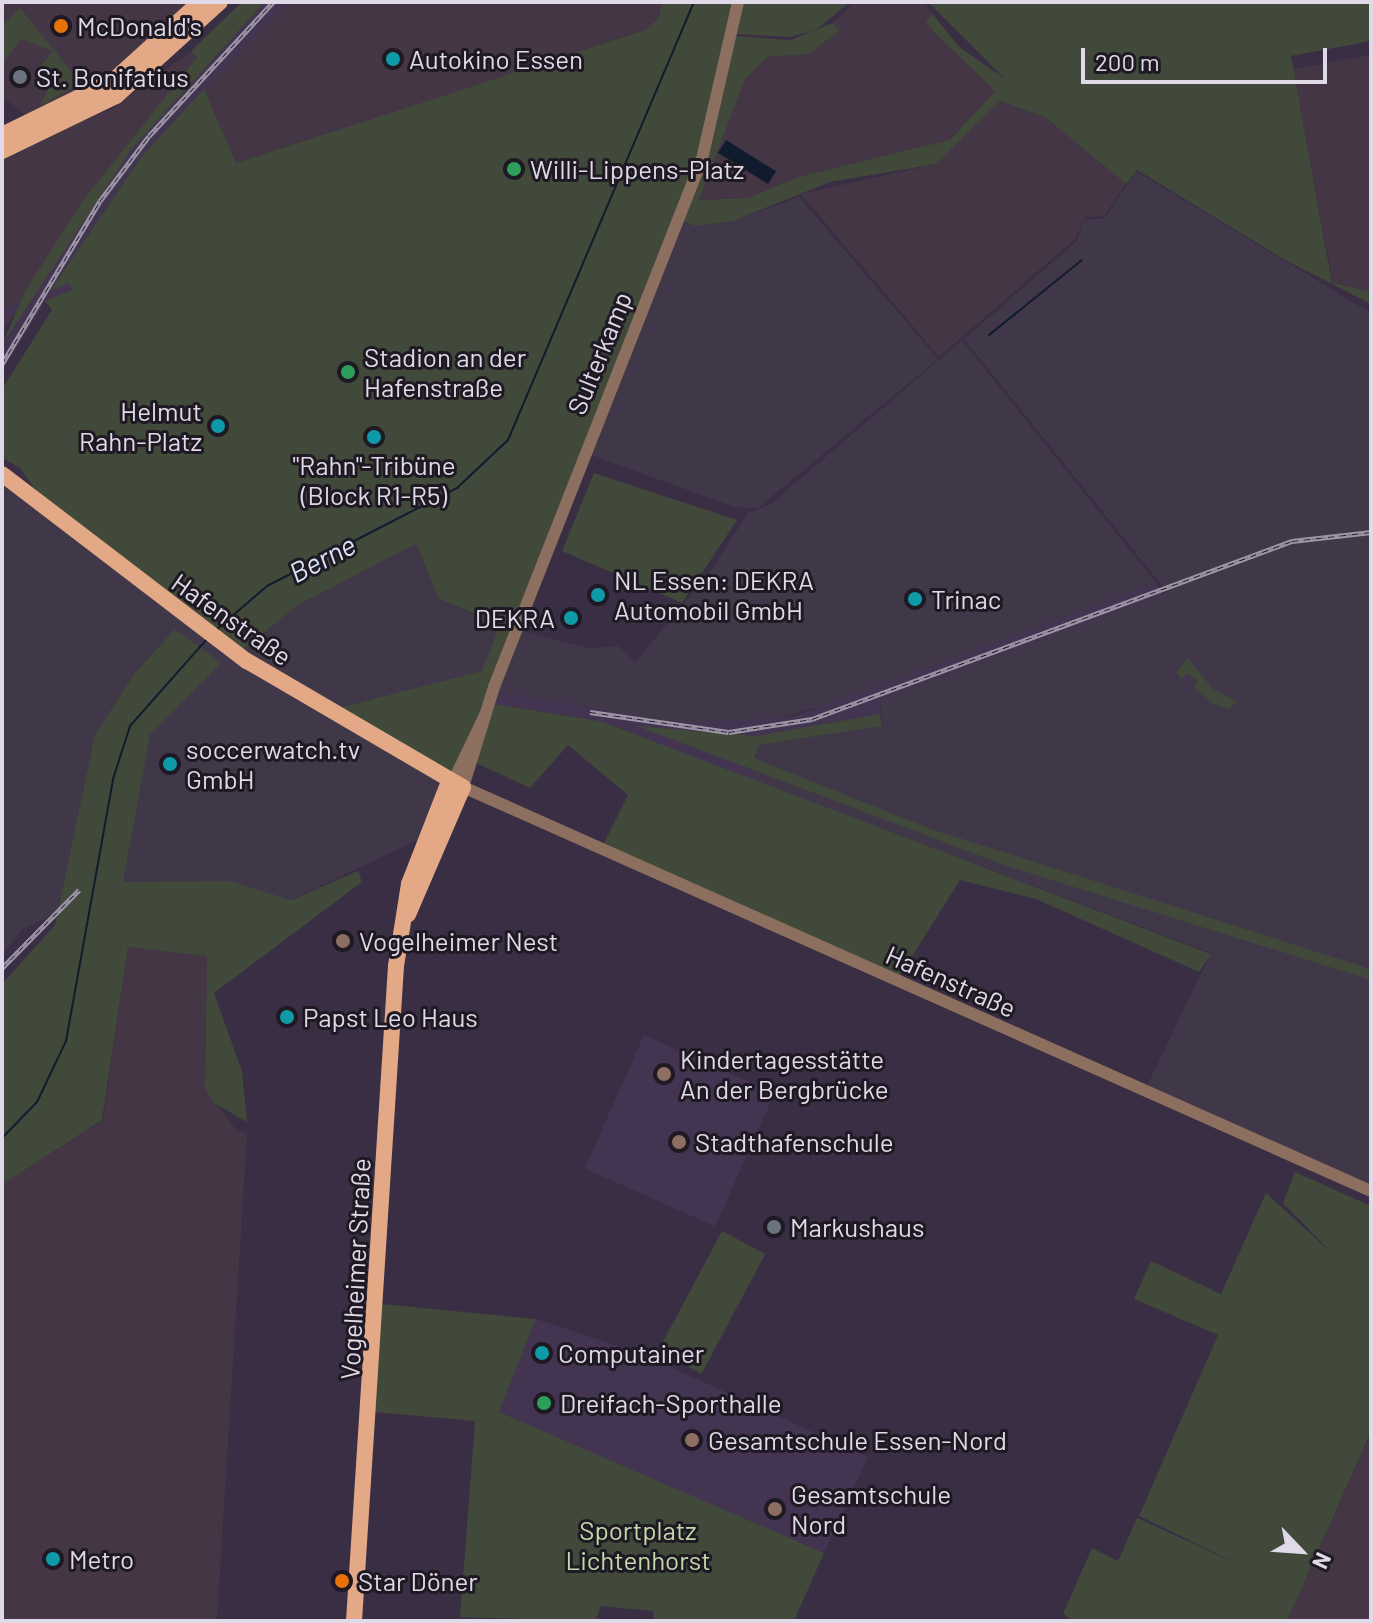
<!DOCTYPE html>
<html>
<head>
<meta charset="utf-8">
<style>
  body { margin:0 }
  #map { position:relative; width:1373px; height:1623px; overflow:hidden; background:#392e44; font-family:Barlow,sans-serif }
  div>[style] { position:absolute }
  .commercial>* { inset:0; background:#443644 }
  .industrial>* { inset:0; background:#403748 }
  .built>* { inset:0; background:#433451; transform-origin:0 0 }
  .green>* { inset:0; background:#41493a; transform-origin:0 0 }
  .water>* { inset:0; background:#101c2e; transform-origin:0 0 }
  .stream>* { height:2px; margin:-1px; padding:0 1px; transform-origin:1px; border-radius:1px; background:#101c2e }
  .minor>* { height:12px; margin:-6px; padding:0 6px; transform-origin:6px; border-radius:6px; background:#8c6f5e }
  .major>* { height:16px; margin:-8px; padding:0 8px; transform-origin:8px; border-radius:8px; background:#e3a885 }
  .rail>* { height:5px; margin-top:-2.5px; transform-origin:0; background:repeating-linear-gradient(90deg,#1e1923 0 6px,#9e95a7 0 12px); box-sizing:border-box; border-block:2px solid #9e95a7 }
  .dots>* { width:22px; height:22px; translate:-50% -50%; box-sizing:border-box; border:4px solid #1e1923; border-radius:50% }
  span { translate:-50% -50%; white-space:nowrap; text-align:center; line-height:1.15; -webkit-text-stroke:6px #1e1923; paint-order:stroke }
  .poi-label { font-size:26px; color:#e0d9e7 }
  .left { translate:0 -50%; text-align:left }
  .right { translate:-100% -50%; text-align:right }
  .street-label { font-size:26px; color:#e0d9e7 }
  .park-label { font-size:26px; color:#c2daa9 }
  .water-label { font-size:28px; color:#d8e4f6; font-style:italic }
  .frame { position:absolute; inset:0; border:4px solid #e0d9e7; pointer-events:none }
  .north { position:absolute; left:1261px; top:1511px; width:80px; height:80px; -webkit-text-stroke:6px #1e1923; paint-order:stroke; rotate:115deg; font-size:22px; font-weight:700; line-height:32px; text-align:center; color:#e0d9e7 }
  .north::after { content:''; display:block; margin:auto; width:28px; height:36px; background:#e0d9e7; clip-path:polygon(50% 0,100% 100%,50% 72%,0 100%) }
  .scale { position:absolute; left:1081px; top:48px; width:246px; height:36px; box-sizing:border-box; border:4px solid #e0d9e7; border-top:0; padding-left:10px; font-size:24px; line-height:28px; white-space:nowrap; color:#e0d9e7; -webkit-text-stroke:6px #1e1923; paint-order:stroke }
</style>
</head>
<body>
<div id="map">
  <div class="commercial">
    <div style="clip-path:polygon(2px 2px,191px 2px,127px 63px,30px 119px,2px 96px)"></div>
    <div style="clip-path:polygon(289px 2px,662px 2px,658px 19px,645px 30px,236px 163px,204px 89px)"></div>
    <div style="clip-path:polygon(855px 2px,924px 2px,933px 14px,927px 22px,995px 90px,994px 100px,949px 140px,915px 153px,798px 177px,748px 198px,698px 200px,745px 79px,768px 57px,809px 54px,840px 30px,832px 23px)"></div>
    <div style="clip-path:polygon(191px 51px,197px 57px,84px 199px,2px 334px,2px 153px,110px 110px)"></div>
    <div style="clip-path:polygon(1371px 55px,1371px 304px,1333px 283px,1293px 69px)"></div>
    <div style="clip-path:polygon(999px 101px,1045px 117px,1126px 184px,1104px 216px,1085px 217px,1075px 239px,939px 357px,801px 194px,936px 164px)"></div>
    <div style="clip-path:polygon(128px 947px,207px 956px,205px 1088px,237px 1131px,247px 1133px,217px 1621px,2px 1621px,2px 1185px,103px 1120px)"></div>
    <div style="clip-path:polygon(1371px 1433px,1371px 1621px,1287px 1621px)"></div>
  </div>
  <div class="industrial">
    <div style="clip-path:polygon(1136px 171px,1371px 313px,1371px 1189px,1145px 1090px,1211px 953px,749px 779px,758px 745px,882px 726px,880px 699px,1167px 592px,964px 339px,1077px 241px,1084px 219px,1104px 219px)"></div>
    <div style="clip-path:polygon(799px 197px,938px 359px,758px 508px,734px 507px,586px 453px,678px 219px,733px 221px)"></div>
    <div style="clip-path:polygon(962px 340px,1156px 583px,893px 686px,768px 721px,674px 723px,494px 690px,519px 630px,588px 648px,618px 646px,635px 662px,708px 575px,748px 513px,771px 504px)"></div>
    <div style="clip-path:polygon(2px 476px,237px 655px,298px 605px,416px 544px,439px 599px,500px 624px,482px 672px,327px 711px,448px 784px,424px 837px,291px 900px,229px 881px,122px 883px,22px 930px,2px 955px)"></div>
  </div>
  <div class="built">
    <div style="clip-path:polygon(265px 2px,289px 2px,141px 157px,51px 289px,69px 283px,72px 291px,45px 302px,2px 370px,2px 345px,20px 312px,3px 318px,2px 310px,29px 299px,131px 150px)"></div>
    <div style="clip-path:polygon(1156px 583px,1163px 594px,881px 699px,880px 714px,755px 736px,644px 728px,752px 769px,749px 779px,600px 721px,489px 703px,494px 690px,674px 723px,792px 717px)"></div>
    <div style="left:644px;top:1035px;width:143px;height:146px;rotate:24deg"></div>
    <div style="clip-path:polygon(536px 1319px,642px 1354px,868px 1457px,824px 1553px,504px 1418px,498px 1412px)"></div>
  </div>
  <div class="green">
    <div style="clip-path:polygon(242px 2px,265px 2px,131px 150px,2px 345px,25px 291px,84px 199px,197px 57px,191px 51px)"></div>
    <div style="clip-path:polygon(662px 2px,737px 2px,715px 115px,488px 703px,600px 721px,1211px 954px,1199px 972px,1036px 899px,960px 880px,896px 982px,601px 849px,628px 795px,568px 745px,530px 788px,474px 762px,448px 783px,327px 711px,482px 671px,500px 624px,439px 599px,416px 544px,298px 605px,238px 654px,49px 509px,20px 468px,2px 458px,2px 389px,52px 310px,45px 301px,72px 290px,69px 283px,50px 291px,141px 157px,204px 89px,236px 163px,645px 30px,658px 19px)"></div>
    <div style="clip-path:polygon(739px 2px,850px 2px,816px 30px,790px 37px,735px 34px)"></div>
    <div style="clip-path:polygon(928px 2px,1371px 2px,1371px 41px,1291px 56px,1332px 283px,1371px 292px,1371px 304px,1285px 260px,1137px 170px,1126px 184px,1045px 117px,1000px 101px,936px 164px,830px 182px,733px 221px,696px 226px,678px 219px,734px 36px,791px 40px,832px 23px,840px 30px,809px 54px,768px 57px,745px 79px,699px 200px,748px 198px,798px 177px,950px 140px,995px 91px,934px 32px,926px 22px,933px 14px,959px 47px,1005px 79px)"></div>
    <div style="clip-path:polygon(20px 8px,81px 83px,40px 106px,49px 87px,62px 93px,36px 71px,53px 51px,21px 39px,2px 64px,2px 26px)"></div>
    <div style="clip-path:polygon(594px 473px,737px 520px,682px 603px,562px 551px)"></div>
    <div style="clip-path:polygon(175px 629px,221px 663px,150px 735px,123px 882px,230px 881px,291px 900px,358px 871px,362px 882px,214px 993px,242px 1071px,247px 1122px,214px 1103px,205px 1088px,207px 956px,128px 947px,102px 1120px,2px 1185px,2px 984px,55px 925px,95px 735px,135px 673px)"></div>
    <div style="clip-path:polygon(1188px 658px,1212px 688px,1237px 702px,1228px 709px,1213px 704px,1194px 687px,1198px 681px,1187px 673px,1182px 679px,1176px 672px)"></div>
    <div style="clip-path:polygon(880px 714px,882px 726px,759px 745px,754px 758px,931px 829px,1358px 965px,1371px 970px,1371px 980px,1007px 866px,637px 726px,755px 736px)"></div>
    <div style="clip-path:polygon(1295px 1172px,1371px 1206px,1371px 1432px,1287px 1621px,1073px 1621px,1063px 1614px,1092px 1548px,1118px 1561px,1137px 1518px,1247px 1568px,1139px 1516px,1218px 1335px,1134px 1299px,1151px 1261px,1221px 1294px,1266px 1193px,1334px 1255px,1283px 1203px)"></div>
    <div style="left:722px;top:1231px;width:49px;height:136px;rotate:28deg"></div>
    <div style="clip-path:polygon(382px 1304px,536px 1319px,499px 1412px,824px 1553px,794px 1621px,654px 1621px,653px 1611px,601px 1606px,595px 1621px,460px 1617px,475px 1421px,374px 1412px)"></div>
  </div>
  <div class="water">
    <div style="left:726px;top:140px;width:59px;height:15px;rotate:32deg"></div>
  </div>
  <div class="stream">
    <div style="left:989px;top:335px;width:119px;rotate:-38.9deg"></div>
    <div style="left:216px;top:630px;width:67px;rotate:-40.8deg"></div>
    <div style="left:267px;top:586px;width:214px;rotate:-27.3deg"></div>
    <div style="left:457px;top:488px;width:70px;rotate:-43.3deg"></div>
    <div style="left:508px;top:440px;width:476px;rotate:-67deg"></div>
    <div style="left:2px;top:1138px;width:50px;rotate:-45.8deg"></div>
    <div style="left:37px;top:1102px;width:68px;rotate:-64.6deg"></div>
    <div style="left:66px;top:1041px;width:266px;rotate:-79.8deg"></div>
    <div style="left:113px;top:779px;width:56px;rotate:-72.2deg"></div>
    <div style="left:130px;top:726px;width:115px;rotate:-48.5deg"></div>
  </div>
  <div class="minor">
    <div style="left:738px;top:2px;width:161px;rotate:102.9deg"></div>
    <div style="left:702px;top:159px;width:567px;rotate:111.5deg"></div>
    <div style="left:494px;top:687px;width:105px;rotate:107.2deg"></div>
    <div style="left:463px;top:787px;width:994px;rotate:23.99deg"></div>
    <div style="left:451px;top:786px;width:79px;rotate:-64.4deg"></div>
  </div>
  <div class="major">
    <div style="left:2px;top:135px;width:125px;rotate:-26.2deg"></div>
    <div style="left:114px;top:80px;width:116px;rotate:-42.2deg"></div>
    <div style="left:2px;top:151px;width:127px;rotate:-25.8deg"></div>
    <div style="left:116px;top:96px;width:140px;rotate:-42.1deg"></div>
    <div style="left:2px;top:474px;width:308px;rotate:37.4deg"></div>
    <div style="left:247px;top:661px;width:250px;rotate:30.3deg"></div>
    <div style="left:463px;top:787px;width:139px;rotate:113.3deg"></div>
    <div style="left:354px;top:1621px;width:656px;rotate:-86.33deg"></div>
    <div style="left:396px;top:966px;width:83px;rotate:-81deg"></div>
    <div style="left:409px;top:884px;width:107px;rotate:-68.7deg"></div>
  </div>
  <div class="rail">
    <div style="left:2px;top:364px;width:190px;rotate:-59deg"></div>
    <div style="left:100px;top:201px;width:81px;rotate:-53deg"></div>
    <div style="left:149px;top:136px;width:183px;rotate:-47.2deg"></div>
    <div style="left:590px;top:712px;width:140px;rotate:8.2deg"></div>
    <div style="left:729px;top:732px;width:84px;rotate:-8.9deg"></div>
    <div style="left:812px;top:719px;width:512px;rotate:-20.35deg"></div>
    <div style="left:1292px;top:541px;width:80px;rotate:-6.5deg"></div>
    <div style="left:2px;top:968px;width:110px;rotate:-45.4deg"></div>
  </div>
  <div class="dots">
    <div style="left:61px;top:26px;background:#e8710a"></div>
    <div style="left:393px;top:59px;background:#0f9aa8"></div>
    <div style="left:20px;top:77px;background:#6b7280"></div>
    <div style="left:514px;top:169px;background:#2e9e5b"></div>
    <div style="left:348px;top:372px;background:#2e9e5b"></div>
    <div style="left:218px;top:426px;background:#0f9aa8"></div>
    <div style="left:374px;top:437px;background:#0f9aa8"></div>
    <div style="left:598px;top:595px;background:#0f9aa8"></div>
    <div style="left:915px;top:599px;background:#0f9aa8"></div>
    <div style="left:571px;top:618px;background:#0f9aa8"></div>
    <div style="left:170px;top:764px;background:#0f9aa8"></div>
    <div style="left:343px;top:941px;background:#8d6e63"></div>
    <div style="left:287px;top:1017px;background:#0f9aa8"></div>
    <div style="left:664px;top:1074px;background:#8d6e63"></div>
    <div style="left:679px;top:1142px;background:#8d6e63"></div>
    <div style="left:774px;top:1227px;background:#6b7280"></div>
    <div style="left:542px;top:1353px;background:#0f9aa8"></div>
    <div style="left:544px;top:1403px;background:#2e9e5b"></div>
    <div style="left:692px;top:1440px;background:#8d6e63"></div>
    <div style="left:775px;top:1509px;background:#8d6e63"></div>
    <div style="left:53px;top:1559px;background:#0f9aa8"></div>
    <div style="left:342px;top:1581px;background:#e8710a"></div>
  </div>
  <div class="poi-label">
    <span class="left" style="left:77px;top:26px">McDonald's</span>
    <span class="left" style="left:409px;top:59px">Autokino Essen</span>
    <span class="left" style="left:36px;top:77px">St. Bonifatius</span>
    <span class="left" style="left:530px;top:169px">Willi-Lippens-Platz</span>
    <span class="left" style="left:364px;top:372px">Stadion an der<br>Hafenstraße</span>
    <span class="right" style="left:202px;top:426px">Helmut<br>Rahn-Platz</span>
    <span style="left:374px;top:480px">"Rahn"-Tribüne<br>(Block R1-R5)</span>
    <span class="left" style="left:614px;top:595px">NL Essen: DEKRA<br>Automobil GmbH</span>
    <span class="left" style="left:931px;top:599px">Trinac</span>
    <span class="right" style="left:555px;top:618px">DEKRA</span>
    <span class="left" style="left:186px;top:764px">soccerwatch.tv<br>GmbH</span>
    <span class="left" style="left:359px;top:941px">Vogelheimer Nest</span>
    <span class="left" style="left:303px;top:1017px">Papst Leo Haus</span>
    <span class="left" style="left:680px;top:1074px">Kindertagesstätte<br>An der Bergbrücke</span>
    <span class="left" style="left:695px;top:1142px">Stadthafenschule</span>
    <span class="left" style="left:790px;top:1227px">Markushaus</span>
    <span class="left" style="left:558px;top:1353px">Computainer</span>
    <span class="left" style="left:560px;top:1403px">Dreifach-Sporthalle</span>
    <span class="left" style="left:708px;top:1440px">Gesamtschule Essen-Nord</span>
    <span class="left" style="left:791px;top:1509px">Gesamtschule<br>Nord</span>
    <span class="left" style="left:69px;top:1559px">Metro</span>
    <span class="left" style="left:358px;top:1581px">Star Döner</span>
  </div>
  <div class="street-label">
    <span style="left:599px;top:353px;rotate:-68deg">Sulterkamp</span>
    <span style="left:232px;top:619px;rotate:35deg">Hafenstraße</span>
    <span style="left:951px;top:981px;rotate:24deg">Hafenstraße</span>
    <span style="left:355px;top:1269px;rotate:-87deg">Vogelheimer Straße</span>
  </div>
  <div class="park-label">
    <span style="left:638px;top:1545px">Sportplatz<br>Lichtenhorst</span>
  </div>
  <div class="water-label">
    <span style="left:322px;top:558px;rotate:-27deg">Berne</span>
  </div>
  <div class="frame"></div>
  <div class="north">N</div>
  <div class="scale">200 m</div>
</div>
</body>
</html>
